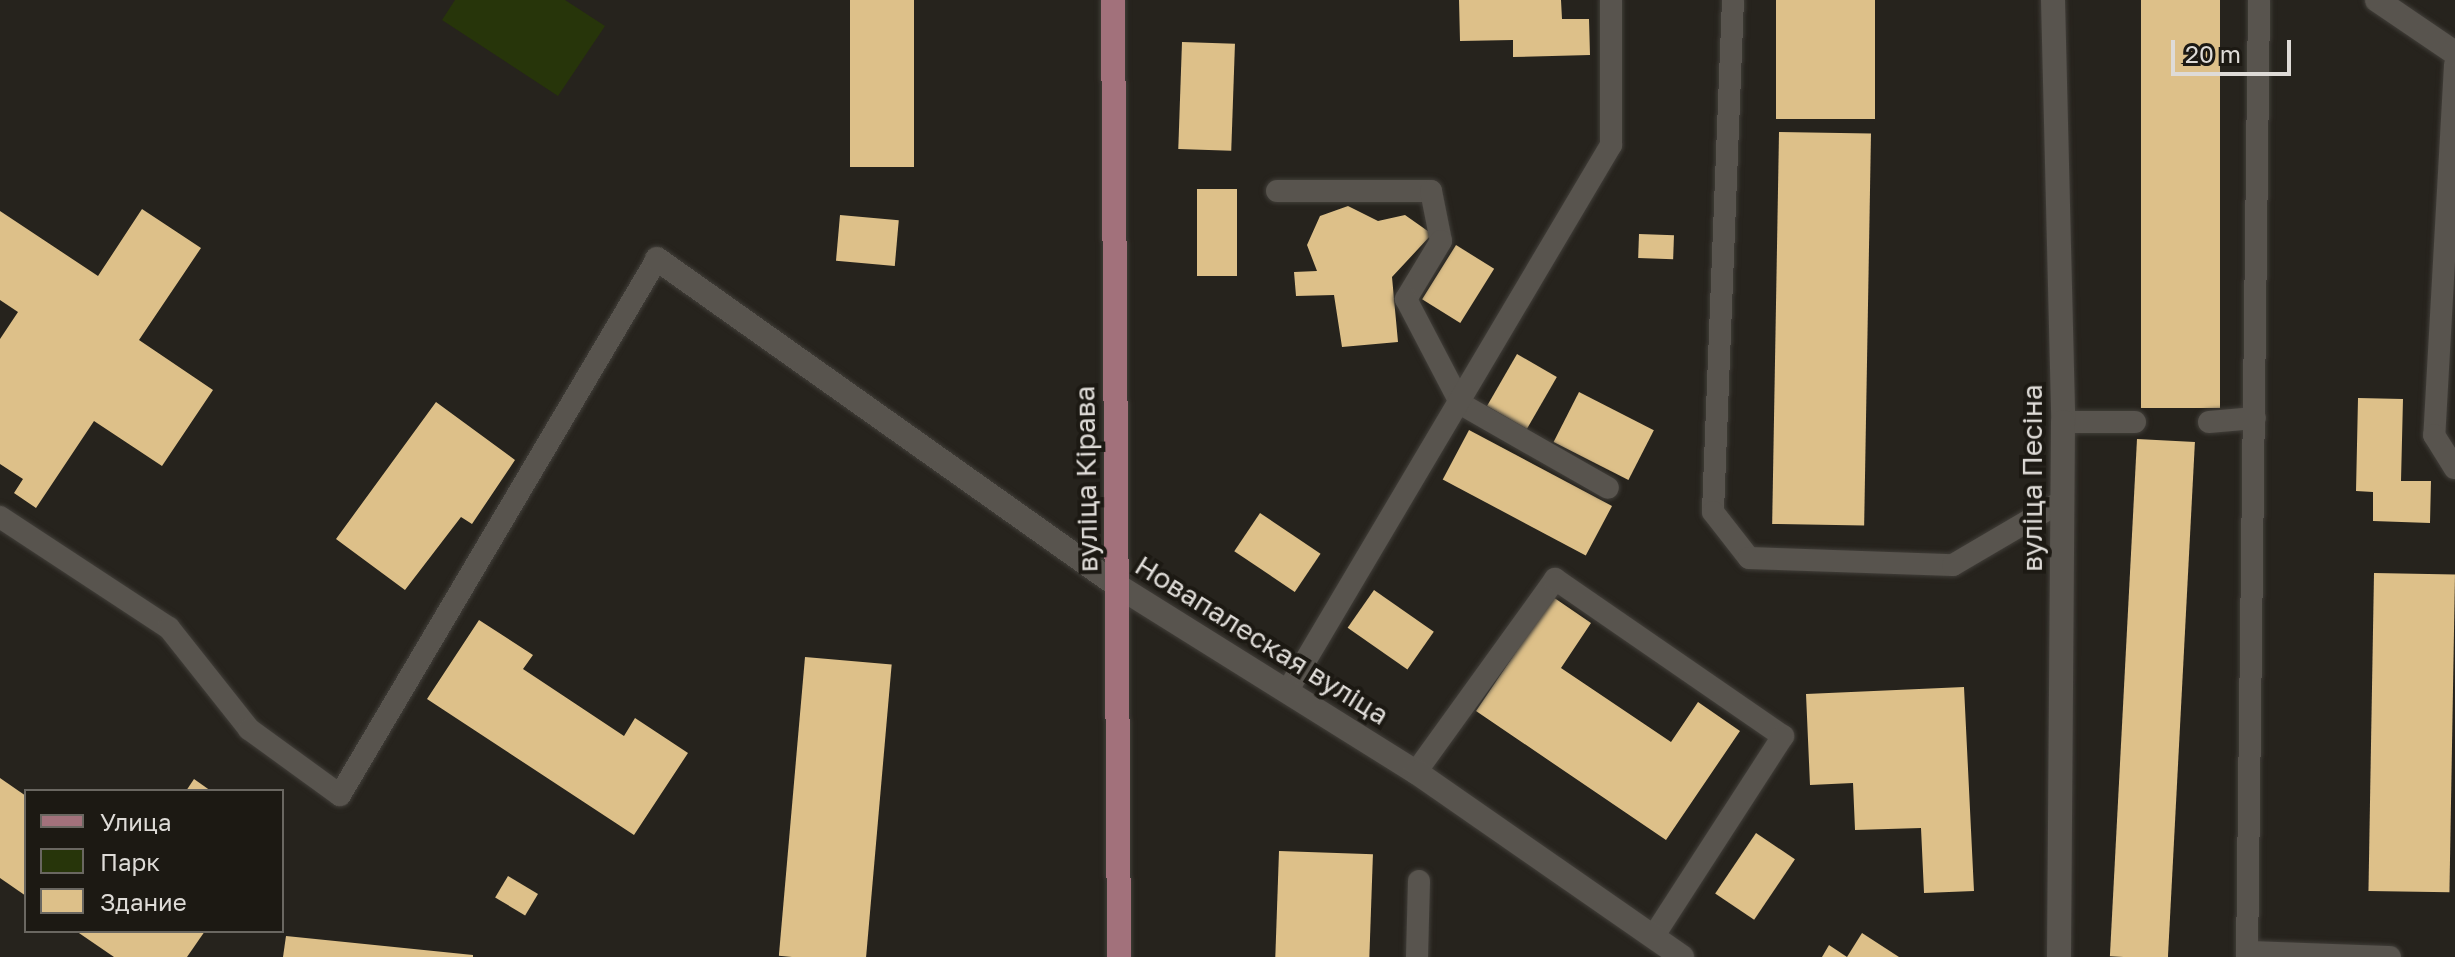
<!DOCTYPE html>
<html>
<head>
<meta charset="utf-8">
<style>
  body { margin:0 }
  #map { position:relative; width:2455px; height:957px; overflow:hidden; background:#26231d; font-family:"Golos Text",sans-serif }
  div>[style] { position:absolute }
  .green>* { inset:0; background:#27350a }
  .building>* { inset:0; background:#ddc089; transform-origin:0 0 }
  .roads { filter:drop-shadow(0 0 2px #413e39) drop-shadow(0 0 2px #413e39) }
  .lane>* { height:22px; margin:-11px; padding:0 11px; transform-origin:11px; border-radius:11px; background:#58544e }
  .street>* { height:24px; margin:-12px; padding:0 12px; transform-origin:12px; border-radius:12px; background:#58544e }
  .primary>* { height:24px; margin:-12px; padding:0 12px; transform-origin:12px; border-radius:12px; background:#a2717b }
  span { translate:-50% -50%; white-space:nowrap; text-align:center; line-height:1.15; -webkit-text-stroke:8px #1c1913; paint-order:stroke }
  .street-label { font-size:28px; color:#dedbd7 }
  .legend { position:absolute; left:24px; top:789px; width:260px; height:144px; box-sizing:border-box; background:#1c1913; border:2px solid #6a6761; margin:0; padding:10px 14px; list-style:none; font-size:24px; color:#dedbd7 }
  .legend li { display:flex; align-items:center; gap:16px; height:40px }
  .legend b { width:40px; border:2px solid #6a6761 }
  .scale { position:absolute; left:2171px; top:40px; width:120px; height:36px; box-sizing:border-box; border:4px solid #dedbd7; border-top:0; padding-left:10px; font-size:24px; line-height:28px; white-space:nowrap; color:#dedbd7; -webkit-text-stroke:6px #1c1913; paint-order:stroke }
</style>
</head>
<body>
<div id="map">
  <div class="green">
    <div style="clip-path:polygon(455px 0,565px 0,605px 26px,558px 96px,442px 20px)"></div>
  </div>
  <div class="building">
    <div style="left:850px;top:0;width:64px;height:167px"></div>
    <div style="clip-path:polygon(1459px 0,1561px 0,1562px 19px,1589px 19px,1590px 55px,1513px 57px,1513px 40px,1460px 41px)"></div>
    <div style="left:1776px;top:0;width:99px;height:119px"></div>
    <div style="left:2141px;top:0;width:79px;height:408px"></div>
    <div style="left:1182px;top:42px;width:53px;height:107px;rotate:2deg"></div>
    <div style="left:1779px;top:132px;width:92px;height:392px;rotate:1deg"></div>
    <div style="left:1197px;top:189px;width:40px;height:87px"></div>
    <div style="clip-path:polygon(1348px 206px,1378px 221px,1405px 215px,1432px 234px,1392px 277px,1398px 342px,1342px 347px,1334px 295px,1296px 296px,1294px 272px,1317px 271px,1307px 245px,1320px 216px)"></div>
    <div style="clip-path:polygon(142px 209px,201px 248px,139px 340px,213px 390px,162px 466px,94px 421px,36px 508px,14px 493px,23px 479px,0 464px,0 339px,18px 312px,0 300px,0 211px,98px 276px)"></div>
    <div style="left:840px;top:215px;width:59px;height:46px;rotate:5deg"></div>
    <div style="left:1639px;top:234px;width:35px;height:24px;rotate:2deg"></div>
    <div style="left:1456px;top:245px;width:45px;height:64px;rotate:32deg"></div>
    <div style="left:1517px;top:354px;width:46px;height:60px;rotate:30deg"></div>
    <div style="left:1579px;top:392px;width:84px;height:56px;rotate:27deg"></div>
    <div style="clip-path:polygon(2358px 398px,2403px 399px,2401px 481px,2431px 481px,2430px 523px,2373px 521px,2373px 492px,2356px 491px)"></div>
    <div style="clip-path:polygon(436px 402px,515px 460px,472px 524px,461px 517px,405px 590px,336px 539px)"></div>
    <div style="left:1469px;top:430px;width:162px;height:56px;rotate:28deg"></div>
    <div style="left:2137px;top:439px;width:58px;height:518px;rotate:3deg"></div>
    <div style="left:1260px;top:513px;width:73px;height:46px;rotate:34deg"></div>
    <div style="left:2374px;top:573px;width:81px;height:318px;rotate:1deg"></div>
    <div style="left:1374px;top:590px;width:73px;height:46px;rotate:35deg"></div>
    <div style="clip-path:polygon(1553px 597px,1591px 623px,1561px 668px,1671px 742px,1698px 702px,1740px 731px,1666px 840px,1476px 711px)"></div>
    <div style="clip-path:polygon(479px 620px,533px 655px,523px 669px,624px 736px,635px 718px,688px 753px,634px 835px,427px 699px)"></div>
    <div style="left:805px;top:657px;width:87px;height:300px;rotate:5deg"></div>
    <div style="clip-path:polygon(1964px 687px,1974px 891px,1924px 893px,1921px 828px,1855px 830px,1853px 783px,1810px 785px,1806px 694px)"></div>
    <div style="clip-path:polygon(0 778px,26px 796px,26px 896px,0 878px)"></div>
    <div style="clip-path:polygon(194px 779px,211px 791px,186px 791px)"></div>
    <div style="left:1756px;top:833px;width:47px;height:73px;rotate:34deg"></div>
    <div style="left:1279px;top:851px;width:94px;height:106px;rotate:2deg"></div>
    <div style="left:508px;top:876px;width:35px;height:25px;rotate:31deg"></div>
    <div style="clip-path:polygon(76px 931px,205px 931px,187px 957px,114px 957px)"></div>
    <div style="clip-path:polygon(1862px 933px,1899px 957px,1847px 957px)"></div>
    <div style="clip-path:polygon(286px 936px,473px 955px,473px 957px,283px 957px)"></div>
    <div style="clip-path:polygon(1829px 945px,1847px 957px,1822px 957px)"></div>
  </div>
  <div class="roads">
    <div class="lane">
      <div style="left:1733px;top:0;width:512px;rotate:92.24deg"></div>
      <div style="left:1713px;top:512px;width:58px;rotate:52deg"></div>
      <div style="left:1749px;top:558px;width:204px;rotate:2deg"></div>
      <div style="left:1953px;top:565px;width:126px;rotate:-30.4deg"></div>
      <div style="left:2455px;top:65px;width:371px;rotate:93.2deg"></div>
      <div style="left:2434px;top:435px;width:39px;rotate:58deg"></div>
      <div style="left:1277px;top:191px;width:154px"></div>
      <div style="left:1431px;top:191px;width:51px;rotate:78.7deg"></div>
      <div style="left:1441px;top:241px;width:68px;rotate:121.1deg"></div>
      <div style="left:1406px;top:299px;width:119px;rotate:62.4deg"></div>
      <div style="left:1461px;top:404px;width:169px;rotate:29.7deg"></div>
      <div style="left:2063px;top:422px;width:72px"></div>
      <div style="left:2209px;top:422px;width:46px;rotate:-5deg"></div>
      <div style="left:0;top:517px;width:202px;rotate:33.3deg"></div>
      <div style="left:169px;top:628px;width:129px;rotate:51.6deg"></div>
      <div style="left:249px;top:729px;width:112px;rotate:36deg"></div>
      <div style="left:340px;top:795px;width:623px;rotate:-59.4deg"></div>
      <div style="left:1288px;top:690px;width:634px;rotate:-59.35deg"></div>
      <div style="left:1611px;top:145px;width:145px;rotate:-90deg"></div>
      <div style="left:1416px;top:772px;width:238px;rotate:-54.2deg"></div>
      <div style="left:1555px;top:579px;width:277px;rotate:34.6deg"></div>
      <div style="left:1783px;top:736px;width:239px;rotate:122.9deg"></div>
      <div style="left:2247px;top:952px;width:143px;rotate:2deg"></div>
      <div style="left:1417px;top:957px;width:76px;rotate:-88.5deg"></div>
      <div style="left:2247px;top:957px;width:957px;rotate:-89.28deg"></div>
    </div>
    <div class="street">
      <div style="left:2053px;top:0;width:422px;rotate:88.6deg"></div>
      <div style="left:2063px;top:422px;width:535px;rotate:90.43deg"></div>
      <div style="left:2377px;top:0;width:94px;rotate:34.2deg"></div>
      <div style="left:657px;top:259px;width:565px;rotate:35.35deg"></div>
      <div style="left:1118px;top:586px;width:351px;rotate:32deg"></div>
      <div style="left:1416px;top:772px;width:324px;rotate:34.8deg"></div>
    </div>
    <div class="primary">
      <div style="left:1113px;top:0;width:957px;rotate:89.64deg"></div>
    </div>
  </div>
  <div class="street-label">
    <span style="left:2032px;top:478px;rotate:-90deg">вуліца Песіна</span>
    <span style="left:1086px;top:479px;rotate:-91deg">вуліца Кірава</span>
    <span style="left:1262px;top:640px;rotate:32deg">Новапалеская вуліца</span>
  </div>
  <ul class="legend">
  <li><b style="height:10px;background:#a2717b"></b>Улица</li>
  <li><b style="height:22px;background:#27350a"></b>Парк</li>
  <li><b style="height:22px;background:#ddc089"></b>Здание</li>
  </ul>
  <div class="scale">20 m</div>
</div>
</body>
</html>
